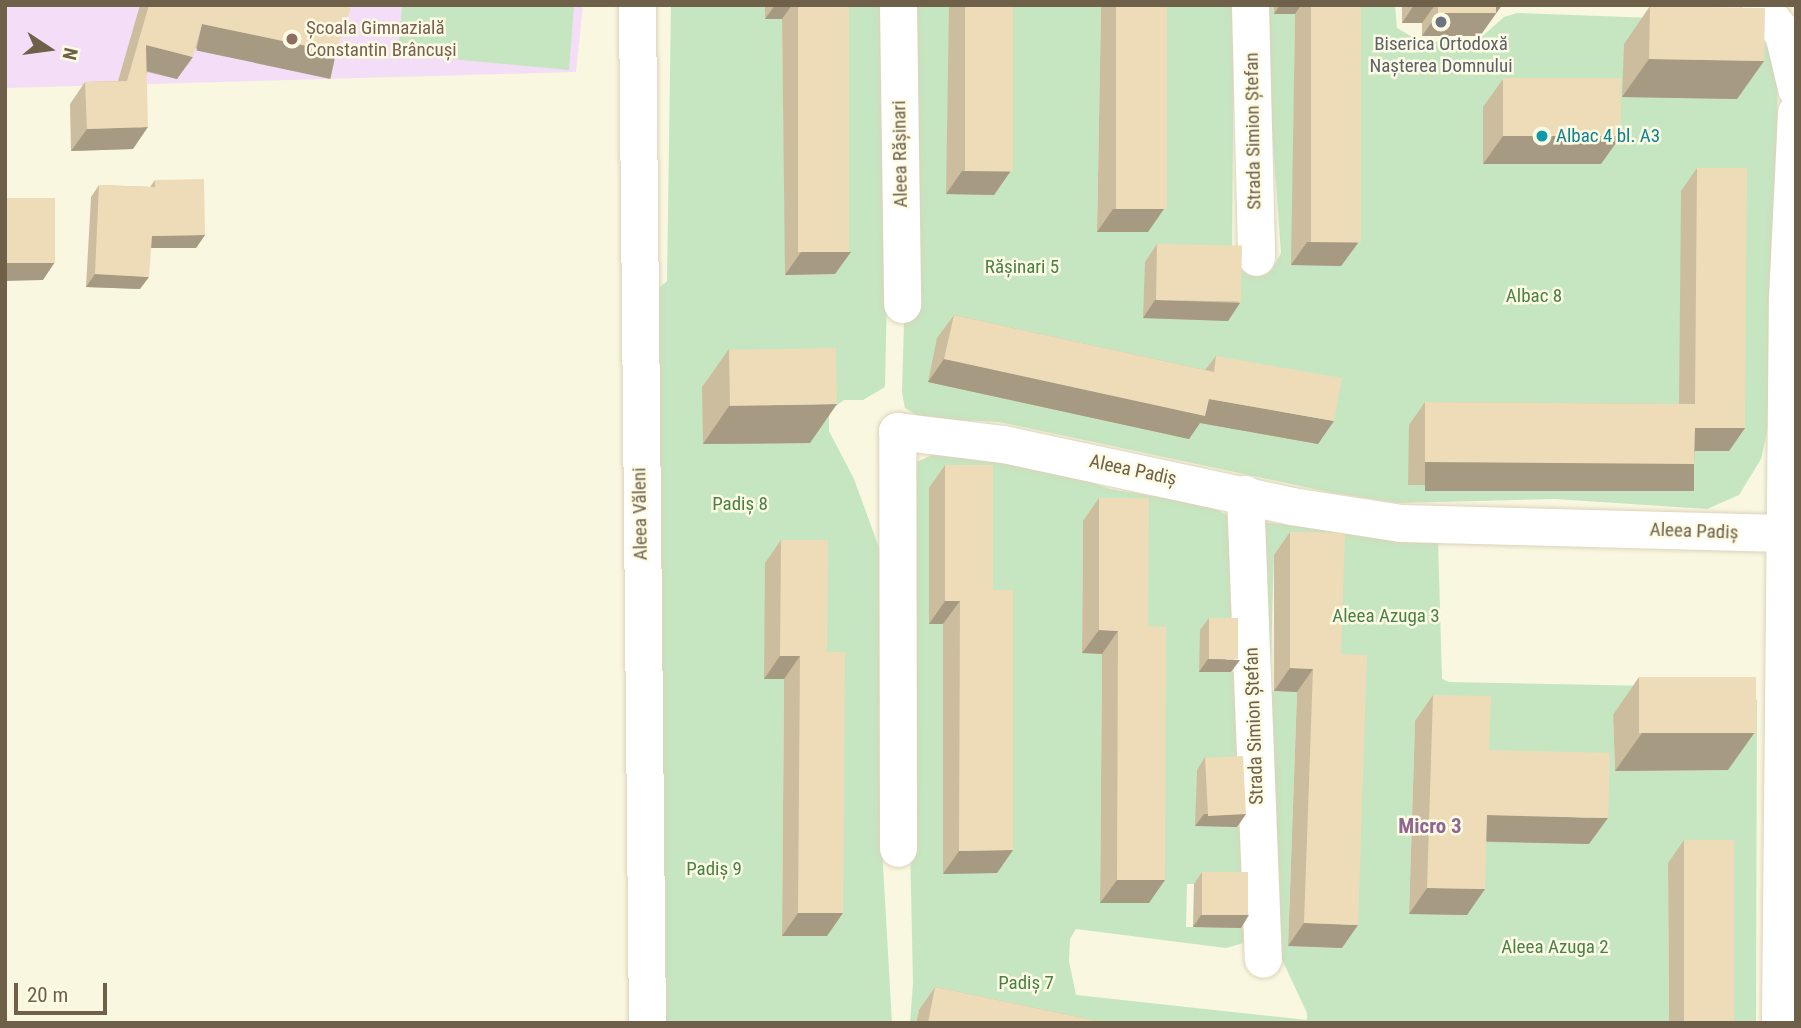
<!DOCTYPE html>
<html>
<head>
<meta charset="utf-8">
<style>
  body { margin:0 }
  #map { position:relative; width:1801px; height:1028px; overflow:hidden; background:#faf7e0; font-family:"Roboto Condensed",sans-serif }
  div>[style] { position:absolute }
  .education>* { inset:0; background:#f4ddf6 }
  .green>* { inset:0; background:#c5e6c0 }
  .roads { filter:drop-shadow(0 0 2px #dbd3ba) drop-shadow(0 0 2px #dbd3ba) }
  .minor>* { height:37px; margin:-18.5px; padding:0 18.5px; transform-origin:18.5px; border-radius:18.5px; background:#fff }
  .wall>* { inset:0; background:#cdbd9f }
  .shaded-wall>* { inset:0; background:#a79a82; transform-origin:0 0 }
  .building>* { inset:0; background:#eedcb9; transform-origin:0 0 }
  .dots>* { width:19px; height:19px; translate:-50% -50%; box-sizing:border-box; border:4px solid #fefbe5; border-radius:50% }
  span { translate:-50% -50%; white-space:nowrap; text-align:center; line-height:1.15; -webkit-text-stroke:5px #fefbe5; paint-order:stroke }
  .education-label { font-size:19px; color:#785e54 }
  .left { translate:0 -50%; text-align:left }
  .worship-label { font-size:19px; color:#5b616d }
  .street-label { font-size:19px; color:#6f6149 }
  .culture-label { font-size:19px; color:#0d838f }
  .park-label { font-size:19px; color:#498047 }
  .neighbourhood-label { font-size:21px; color:#8f6592; font-weight:700 }
  .frame { position:absolute; inset:0; border:7px solid #6f6149; pointer-events:none }
  .north { position:absolute; left:14px; top:14px; width:70px; height:70px; -webkit-text-stroke:5px #fefbe5; paint-order:stroke; rotate:103deg; font-size:19px; font-weight:700; line-height:28px; text-align:center; color:#6f6149 }
  .north::after { content:''; display:block; margin:auto; width:24px; height:32px; background:#6f6149; clip-path:polygon(50% 0,100% 100%,50% 72%,0 100%) }
  .scale { position:absolute; left:14px; top:983px; width:93px; height:32px; box-sizing:border-box; border:4px solid #6f6149; border-top:0; padding-left:9px; font-size:21px; line-height:24px; white-space:nowrap; color:#6f6149; -webkit-text-stroke:5px #fefbe5; paint-order:stroke }
</style>
</head>
<body>
<div id="map">
  <div class="education">
    <div style="clip-path:polygon(5px 5px,583px 5px,576px 72px,5px 88px)"></div>
  </div>
  <div class="green">
    <div style="clip-path:polygon(402px 5px,574px 5px,569px 70px,398px 54px)"></div>
    <div style="clip-path:polygon(evenodd,671px 5px,765px 5px,766px 19px,782px 19px,786px 275px,834px 274px,814px 5px,893px 5px,885px 387px,863px 400px,844px 400px,829px 411px,829px 431px,854px 479px,885px 564px,883px 865px,892px 1023px,656px 1023px,655px 291px,667px 281px,671px 5px,829px 676px,782px 936px,784px 679px,765px 679px,829px 676px)"></div>
    <div style="clip-path:polygon(evenodd,913px 5px,1101px 5px,1097px 231px,1147px 232px,1151px 5px,1234px 5px,1232px 259px,1260px 265px,1275px 264px,1281px 253px,1263px 5px,1274px 5px,1274px 14px,1295px 14px,1292px 265px,1341px 266px,1324px 5px,1395px 5px,1397px 28px,1421px 42px,1478px 40px,1504px 17px,1517px 13px,1737px 21px,1758px 35px,1772px 52px,1778px 74px,1771px 414px,1761px 459px,1739px 495px,1707px 509px,1555px 499px,1398px 503px,1333px 493px,999px 422px,922px 418px,905px 408px,902px 392px,913px 5px,1409px 425px,1679px 427px,1729px 450px,1679px 451px,1409px 485px,1409px 425px)"></div>
    <div style="clip-path:polygon(evenodd,938px 452px,1044px 465px,1110px 489px,1208px 505px,1232px 518px,1238px 535px,1252px 873px,1247px 942px,1226px 948px,1076px 929px,1070px 939px,1069px 961px,1076px 995px,1307px 1020px,1307px 1013px,1278px 951px,1270px 913px,1258px 537px,1262px 522px,1438px 540px,1442px 679px,1449px 682px,1710px 687px,1744px 689px,1757px 700px,1756px 1023px,1719px 1023px,1717px 863px,1668px 864px,1669px 1023px,981px 1023px,919px 1010px,916px 1023px,910px 1023px,913px 983px,903px 518px,905px 479px,917px 462px,938px 452px,929px 488px,977px 489px,977px 613px,997px 614px,996px 873px,943px 873px,943px 624px,929px 623px,929px 488px,938px 452px,1083px 521px,1133px 522px,1132px 649px,1150px 650px,1148px 903px,1100px 902px,1102px 654px,1082px 653px,1083px 521px,938px 452px,1274px 555px,1329px 557px,1325px 677px,1351px 678px,1342px 948px,1288px 946px,1297px 692px,1270px 691px,1274px 555px,938px 452px,1200px 631px,1239px 631px,1238px 672px,1200px 672px,1200px 631px,938px 452px,1613px 715px,1729px 715px,1728px 770px,1615px 771px,1613px 715px,938px 452px,1415px 722px,1472px 723px,1466px 915px,1409px 913px,1415px 722px,938px 452px,1242px 768px,1244px 827px,1196px 826px,1197px 770px,1242px 768px,938px 452px,1475px 777px,1591px 780px,1589px 844px,1473px 841px,1475px 777px,938px 452px,1187px 884px,1244px 885px,1243px 927px,1186px 927px,1187px 884px)"></div>
  </div>
  <div class="roads">
    <div class="minor">
      <div style="left:637px;top:5px;width:1018px;rotate:89.44deg"></div>
      <div style="left:898px;top:5px;width:299px;rotate:89.2deg"></div>
      <div style="left:1250px;top:5px;width:252px;rotate:88.6deg"></div>
      <div style="left:1760px;top:5px;width:36px;rotate:51deg"></div>
      <div style="left:1783px;top:33px;width:57px;rotate:76.7deg"></div>
      <div style="left:1245px;top:494px;width:465px;rotate:87.8deg"></div>
      <div style="left:898px;top:848px;width:417px;rotate:-90.1deg"></div>
      <div style="left:897px;top:431px;width:107px;rotate:7deg"></div>
      <div style="left:1003px;top:444px;width:295px;rotate:12.1deg"></div>
      <div style="left:1291px;top:506px;width:111px;rotate:8.8deg"></div>
      <div style="left:1401px;top:523px;width:383px;rotate:1.5deg"></div>
      <div style="left:1780px;top:1023px;width:725px;rotate:-89.45deg"></div>
      <div style="left:1787px;top:298px;width:186px;rotate:-87.2deg"></div>
    </div>
  </div>
  <div class="wall">
    <div style="clip-path:polygon(140px 5px,341px 5px,321px 74px,195px 48px,177px 79px,147px 72px,133px 149px,71px 151px,70px 104px,85px 82px,118px 81px)"></div>
    <div style="clip-path:polygon(765px 5px,849px 5px,835px 274px,785px 275px,782px 19px,765px 19px)"></div>
    <div style="clip-path:polygon(949px 5px,1013px 5px,1010px 172px,994px 195px,946px 194px)"></div>
    <div style="clip-path:polygon(1101px 5px,1167px 5px,1148px 232px,1097px 232px)"></div>
    <div style="clip-path:polygon(1274px 5px,1361px 5px,1358px 243px,1341px 266px,1291px 265px,1295px 14px,1274px 14px)"></div>
    <div style="clip-path:polygon(1402px 5px,1502px 5px,1480px 36px,1422px 36px,1422px 23px,1402px 23px)"></div>
    <div style="clip-path:polygon(1650px 6px,1764px 61px,1737px 99px,1622px 97px,1624px 44px)"></div>
    <div style="clip-path:polygon(1503px 79px,1601px 164px,1483px 164px,1483px 107px)"></div>
    <div style="clip-path:polygon(1697px 168px,1745px 428px,1729px 451px,1695px 451px,1694px 464px,1678px 487px,1408px 485px,1409px 425px,1425px 402px,1679px 404px,1681px 191px)"></div>
    <div style="clip-path:polygon(155px 180px,205px 235px,196px 248px,151px 248px,140px 289px,86px 287px,91px 197px,99px 185px,150px 187px)"></div>
    <div style="clip-path:polygon(1157px 244px,1240px 303px,1228px 321px,1143px 318px,1145px 262px)"></div>
    <div style="clip-path:polygon(954px 315px,1205px 370px,1216px 356px,1318px 444px,1200px 423px,1189px 439px,928px 382px,937px 338px)"></div>
    <div style="clip-path:polygon(729px 349px,810px 443px,703px 444px,702px 387px)"></div>
    <div style="clip-path:polygon(945px 465px,993px 590px,1013px 850px,997px 873px,943px 874px,943px 624px,929px 624px,929px 488px)"></div>
    <div style="clip-path:polygon(1099px 498px,1148px 626px,1149px 903px,1100px 903px,1102px 654px,1082px 653px,1083px 521px)"></div>
    <div style="clip-path:polygon(1290px 532px,1341px 654px,1342px 948px,1288px 946px,1297px 692px,1274px 691px,1274px 555px)"></div>
    <div style="clip-path:polygon(781px 540px,827px 652px,827px 936px,782px 936px,784px 679px,764px 679px,765px 563px)"></div>
    <div style="clip-path:polygon(1209px 618px,1231px 672px,1199px 672px,1200px 630px)"></div>
    <div style="clip-path:polygon(1639px 677px,1728px 770px,1615px 771px,1613px 715px)"></div>
    <div style="clip-path:polygon(1433px 695px,1489px 750px,1589px 844px,1486px 842px,1467px 915px,1409px 914px,1415px 721px)"></div>
    <div style="clip-path:polygon(1205px 757px,1246px 814px,1237px 827px,1195px 826px,1197px 770px)"></div>
    <div style="clip-path:polygon(1684px 840px,1735px 1023px,1669px 1023px,1668px 863px)"></div>
    <div style="clip-path:polygon(1202px 872px,1241px 928px,1193px 927px,1194px 884px)"></div>
    <div style="clip-path:polygon(935px 987px,1107px 1023px,916px 1023px,919px 1010px)"></div>
  </div>
  <div class="shaded-wall">
    <div style="clip-path:polygon(775px 5px,792px 5px,782px 19px,765px 19px)"></div>
    <div style="clip-path:polygon(1280px 5px,1301px 5px,1295px 14px,1274px 14px)"></div>
    <div style="clip-path:polygon(1414px 5px,1435px 5px,1422px 23px,1402px 23px)"></div>
    <div style="clip-path:polygon(1490px 5px,1502px 5px,1480px 36px,1422px 36px,1438px 13px)"></div>
    <div style="left:202px;top:24px;width:137px;height:27px;rotate:12deg"></div>
    <div style="clip-path:polygon(146px 45px,193px 57px,177px 79px,131px 67px)"></div>
    <div style="clip-path:polygon(1649px 59px,1764px 61px,1737px 99px,1622px 97px)"></div>
    <div style="clip-path:polygon(148px 127px,133px 149px,71px 151px,87px 129px)"></div>
    <div style="clip-path:polygon(1503px 136px,1621px 136px,1601px 164px,1483px 164px)"></div>
    <div style="clip-path:polygon(962px 171px,1010px 172px,994px 195px,946px 194px)"></div>
    <div style="clip-path:polygon(1113px 209px,1164px 209px,1148px 232px,1097px 232px)"></div>
    <div style="clip-path:polygon(205px 235px,196px 248px,143px 248px,152px 236px)"></div>
    <div style="clip-path:polygon(1307px 242px,1358px 243px,1341px 266px,1291px 265px)"></div>
    <div style="clip-path:polygon(801px 252px,851px 252px,835px 274px,785px 275px)"></div>
    <div style="clip-path:polygon(55px 262px,43px 280px,5px 281px,5px 263px)"></div>
    <div style="clip-path:polygon(95px 274px,149px 277px,140px 289px,86px 287px)"></div>
    <div style="clip-path:polygon(1155px 300px,1240px 303px,1228px 321px,1143px 318px)"></div>
    <div style="clip-path:polygon(944px 359px,1209px 399px,1334px 421px,1318px 444px,1200px 423px,1189px 439px,928px 382px)"></div>
    <div style="clip-path:polygon(837px 404px,810px 443px,703px 444px,729px 406px)"></div>
    <div style="clip-path:polygon(1695px 428px,1745px 428px,1729px 451px,1679px 451px)"></div>
    <div style="left:1425px;top:462px;width:269px;height:29px"></div>
    <div style="clip-path:polygon(945px 601px,960px 601px,943px 624px,929px 624px)"></div>
    <div style="clip-path:polygon(1099px 630px,1118px 631px,1102px 654px,1082px 653px)"></div>
    <div style="clip-path:polygon(780px 656px,800px 656px,784px 679px,764px 679px)"></div>
    <div style="clip-path:polygon(1208px 659px,1240px 660px,1231px 672px,1199px 672px)"></div>
    <div style="clip-path:polygon(1290px 668px,1313px 669px,1297px 692px,1274px 691px)"></div>
    <div style="clip-path:polygon(1755px 732px,1728px 770px,1615px 771px,1642px 733px)"></div>
    <div style="clip-path:polygon(1204px 814px,1246px 814px,1237px 827px,1195px 826px)"></div>
    <div style="clip-path:polygon(1487px 815px,1608px 818px,1589px 844px,1469px 841px)"></div>
    <div style="clip-path:polygon(1013px 850px,997px 873px,943px 874px,959px 851px)"></div>
    <div style="clip-path:polygon(1117px 880px,1165px 880px,1149px 903px,1100px 903px)"></div>
    <div style="clip-path:polygon(1427px 888px,1485px 889px,1467px 915px,1409px 914px)"></div>
    <div style="clip-path:polygon(798px 913px,843px 913px,827px 936px,782px 936px)"></div>
    <div style="clip-path:polygon(1201px 915px,1249px 915px,1241px 928px,1193px 927px)"></div>
    <div style="clip-path:polygon(1304px 923px,1358px 925px,1342px 948px,1288px 946px)"></div>
  </div>
  <div class="building">
    <div style="clip-path:polygon(149px 5px,341px 5px,351px 8px,336px 52px,202px 24px,193px 57px,146px 45px,148px 127px,87px 129px,85px 82px,127px 81px)"></div>
    <div style="left:798px;top:5px;width:51px;height:247px"></div>
    <div style="left:965px;top:5px;width:48px;height:166px"></div>
    <div style="left:1116px;top:5px;width:51px;height:204px"></div>
    <div style="left:1311px;top:5px;width:50px;height:237px"></div>
    <div style="left:1438px;top:5px;width:58px;height:8px"></div>
    <div style="left:1650px;top:6px;width:115px;height:53px;rotate:1deg"></div>
    <div style="left:1621px;top:78px;width:58px;height:118px;rotate:90deg"></div>
    <div style="clip-path:polygon(1697px 168px,1747px 168px,1745px 428px,1695px 428px,1694px 464px,1425px 462px,1425px 402px,1695px 404px)"></div>
    <div style="clip-path:polygon(204px 179px,205px 235px,152px 236px,149px 277px,95px 274px,99px 185px,155px 187px,155px 180px)"></div>
    <div style="left:5px;top:198px;width:50px;height:65px"></div>
    <div style="left:1157px;top:244px;width:85px;height:56px;rotate:1deg"></div>
    <div style="clip-path:polygon(954px 315px,1214px 372px,1216px 356px,1342px 378px,1334px 421px,1209px 399px,1205px 416px,944px 359px)"></div>
    <div style="left:836px;top:348px;width:56px;height:107px;rotate:89deg"></div>
    <div style="clip-path:polygon(945px 465px,993px 465px,993px 590px,1013px 590px,1013px 850px,959px 851px,960px 601px,945px 601px)"></div>
    <div style="clip-path:polygon(1099px 498px,1149px 498px,1148px 626px,1166px 627px,1165px 880px,1117px 880px,1118px 631px,1099px 630px)"></div>
    <div style="clip-path:polygon(1290px 532px,1345px 533px,1341px 654px,1367px 655px,1358px 925px,1304px 923px,1313px 669px,1290px 668px)"></div>
    <div style="clip-path:polygon(781px 540px,828px 540px,827px 652px,845px 652px,843px 913px,798px 913px,800px 656px,780px 656px)"></div>
    <div style="left:1209px;top:618px;width:29px;height:41px"></div>
    <div style="left:1639px;top:677px;width:117px;height:56px"></div>
    <div style="clip-path:polygon(1433px 695px,1491px 696px,1489px 750px,1610px 753px,1608px 818px,1487px 815px,1485px 889px,1427px 888px)"></div>
    <div style="left:1243px;top:756px;width:58px;height:38px;rotate:87deg"></div>
    <div style="left:1684px;top:840px;width:50px;height:183px"></div>
    <div style="left:1202px;top:872px;width:46px;height:43px"></div>
    <div style="clip-path:polygon(935px 987px,1107px 1023px,928px 1023px)"></div>
    <div style="clip-path:polygon(834px 1022px,834px 1023px,724px 1023px)"></div>
  </div>
  <div class="dots">
    <div style="left:1441px;top:22px;background:#6b7280"></div>
    <div style="left:292px;top:39px;background:#8d6e63"></div>
    <div style="left:1542px;top:136px;background:#0f9aa8"></div>
  </div>
  <div class="education-label">
    <span class="left" style="left:306px;top:39px">Școala Gimnazială<br>Constantin Brâncuși</span>
  </div>
  <div class="worship-label">
    <span style="left:1441px;top:55px">Biserica Ortodoxă<br>Nașterea Domnului</span>
  </div>
  <div class="street-label">
    <span style="left:1253px;top:131px;rotate:-91deg">Strada Simion Ștefan</span>
    <span style="left:900px;top:154px;rotate:-91deg">Aleea Rășinari</span>
    <span style="left:1133px;top:470px;rotate:12deg">Aleea Padiș</span>
    <span style="left:640px;top:514px;rotate:-91deg">Aleea Văleni</span>
    <span style="left:1694px;top:531px;rotate:2deg">Aleea Padiș</span>
    <span style="left:1254px;top:726px;rotate:-92deg">Strada Simion Ștefan</span>
  </div>
  <div class="culture-label">
    <span class="left" style="left:1556px;top:136px">Albac 4 bl. A3</span>
  </div>
  <div class="park-label">
    <span style="left:1022px;top:267px">Rășinari 5</span>
    <span style="left:1534px;top:296px">Albac 8</span>
    <span style="left:740px;top:504px">Padiș 8</span>
    <span style="left:1386px;top:616px">Aleea Azuga 3</span>
    <span style="left:714px;top:869px">Padiș 9</span>
    <span style="left:1555px;top:947px">Aleea Azuga 2</span>
    <span style="left:1026px;top:983px">Padiș 7</span>
  </div>
  <div class="neighbourhood-label">
    <span style="left:1430px;top:826px">Micro 3</span>
  </div>
  <div class="frame"></div>
  <div class="north">N</div>
  <div class="scale">20 m</div>
</div>
</body>
</html>
